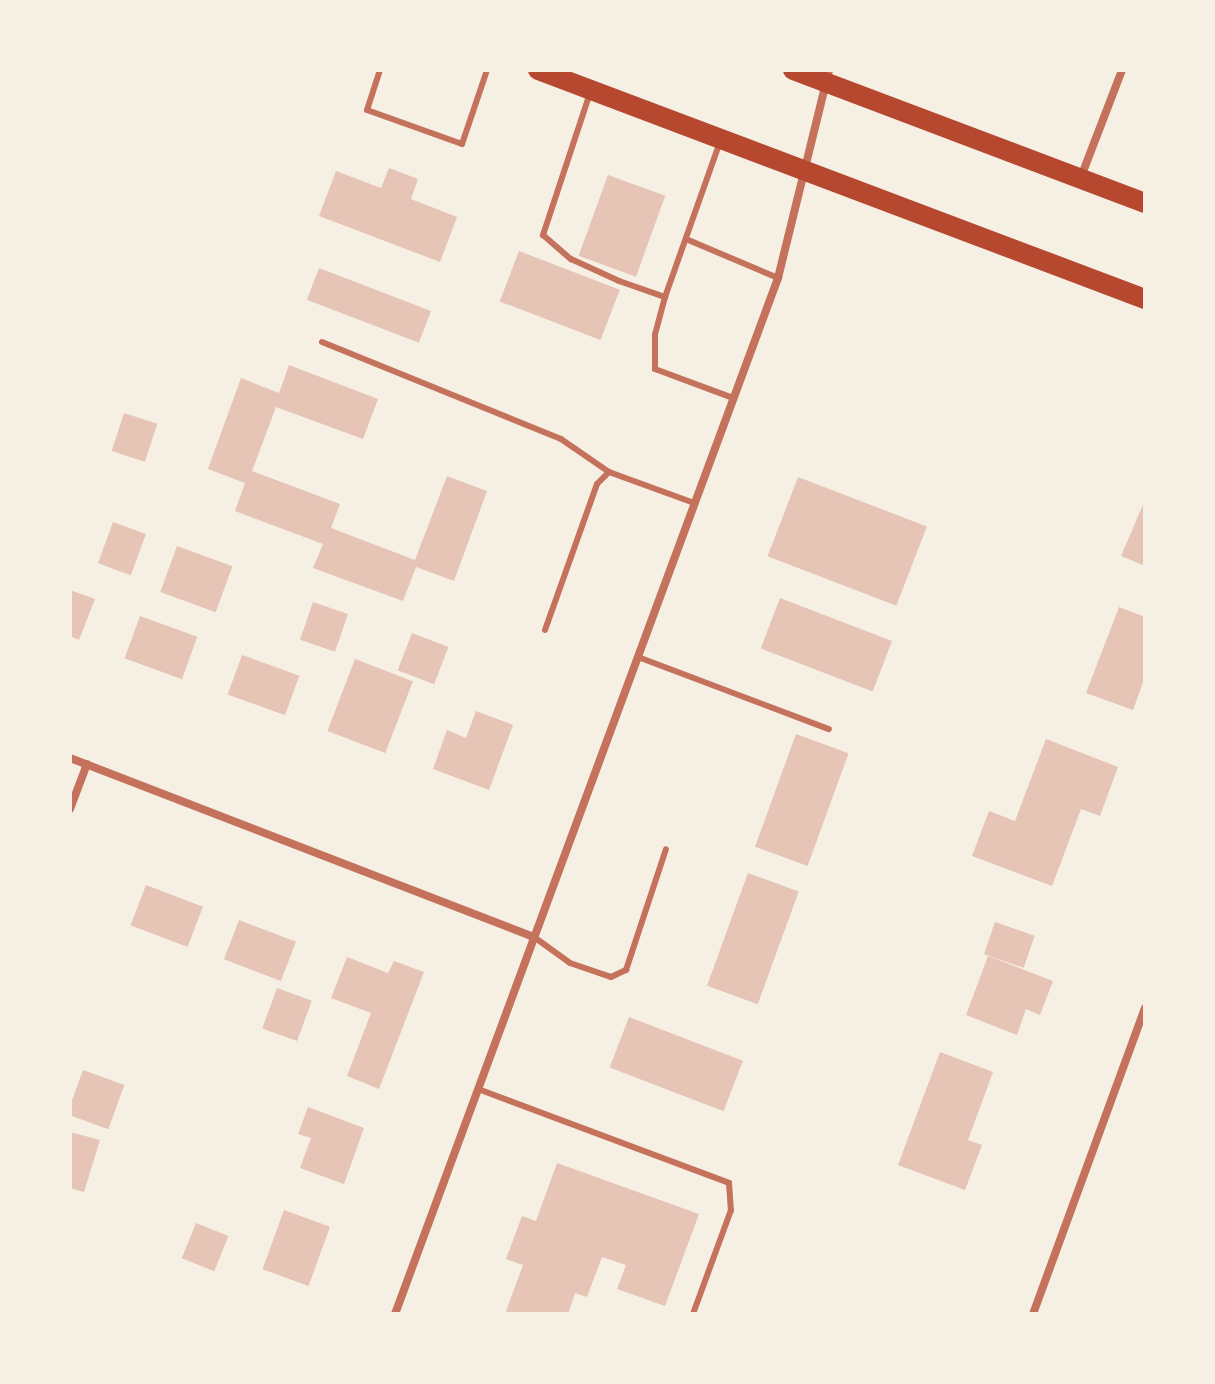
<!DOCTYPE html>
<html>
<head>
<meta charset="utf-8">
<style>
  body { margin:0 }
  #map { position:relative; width:1215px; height:1384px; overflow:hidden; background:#f6efe4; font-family:Lato,sans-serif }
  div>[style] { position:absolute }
  .building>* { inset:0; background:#e6c5b7; transform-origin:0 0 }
  .service>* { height:6px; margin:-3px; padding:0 3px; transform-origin:3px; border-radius:3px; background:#c5725c }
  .minor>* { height:8px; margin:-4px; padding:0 4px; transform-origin:4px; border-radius:4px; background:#c5725c }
  .primary>* { height:20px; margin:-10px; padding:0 10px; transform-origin:10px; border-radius:10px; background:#b5482f }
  span { translate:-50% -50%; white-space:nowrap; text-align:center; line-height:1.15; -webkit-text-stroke:6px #f6efe4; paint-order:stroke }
  .frame { position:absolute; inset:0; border:72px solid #f6efe4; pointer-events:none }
</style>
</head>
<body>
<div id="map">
  <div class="building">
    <div style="clip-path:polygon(389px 168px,418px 179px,411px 199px,457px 217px,440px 262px,319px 216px,336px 171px,381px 188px)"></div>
    <div style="left:608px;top:175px;width:61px;height:86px;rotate:20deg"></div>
    <div style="left:519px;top:251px;width:108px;height:54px;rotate:21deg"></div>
    <div style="left:319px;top:268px;width:120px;height:34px;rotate:21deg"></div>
    <div style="clip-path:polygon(289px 365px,378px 399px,363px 439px,276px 407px,252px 471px,340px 504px,331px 528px,415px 560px,447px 476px,487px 491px,454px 581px,416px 567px,403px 601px,313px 568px,323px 544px,235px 511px,245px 483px,208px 469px,241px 378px,279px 393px)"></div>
    <div style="left:124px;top:413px;width:35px;height:40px;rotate:18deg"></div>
    <div style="left:798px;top:477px;width:138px;height:85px;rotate:21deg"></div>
    <div style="clip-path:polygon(1145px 500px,1145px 566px,1121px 556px)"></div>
    <div style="left:113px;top:522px;width:35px;height:44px;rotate:20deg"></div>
    <div style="left:177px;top:546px;width:59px;height:49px;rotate:20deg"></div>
    <div style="clip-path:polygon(70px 590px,95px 599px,79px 640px,70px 636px)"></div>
    <div style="left:780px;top:598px;width:120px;height:54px;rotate:21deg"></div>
    <div style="left:313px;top:602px;width:37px;height:40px;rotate:19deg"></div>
    <div style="clip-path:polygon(1119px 607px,1145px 617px,1145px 677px,1133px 710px,1086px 693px)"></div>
    <div style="left:140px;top:616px;width:61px;height:45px;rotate:20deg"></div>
    <div style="left:412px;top:633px;width:39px;height:40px;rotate:21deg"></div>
    <div style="left:242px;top:655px;width:61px;height:42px;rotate:20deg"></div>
    <div style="left:355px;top:659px;width:62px;height:77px;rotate:21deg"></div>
    <div style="clip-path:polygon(476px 711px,513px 725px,489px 790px,433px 769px,447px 730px,466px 738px)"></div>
    <div style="left:796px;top:734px;width:56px;height:120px;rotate:20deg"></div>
    <div style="clip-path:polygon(1046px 739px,1118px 767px,1100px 816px,1081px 809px,1052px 886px,972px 856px,989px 811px,1015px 821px)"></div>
    <div style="left:748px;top:873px;width:54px;height:120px;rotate:20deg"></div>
    <div style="left:146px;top:885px;width:61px;height:43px;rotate:21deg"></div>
    <div style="left:239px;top:920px;width:61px;height:42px;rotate:21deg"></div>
    <div style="left:995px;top:922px;width:42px;height:34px;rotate:19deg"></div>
    <div style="clip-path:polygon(988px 956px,1053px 981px,1040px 1015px,1026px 1009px,1017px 1035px,966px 1015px)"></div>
    <div style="clip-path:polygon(347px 957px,388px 973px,394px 961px,424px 972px,379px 1089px,347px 1076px,371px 1013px,331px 998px)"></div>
    <div style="left:277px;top:988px;width:37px;height:43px;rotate:20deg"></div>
    <div style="left:629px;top:1017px;width:122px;height:54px;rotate:21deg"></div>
    <div style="clip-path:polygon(940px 1052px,993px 1072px,968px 1140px,982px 1145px,965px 1190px,898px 1165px)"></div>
    <div style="left:83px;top:1070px;width:44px;height:47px;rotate:20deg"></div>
    <div style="clip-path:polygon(308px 1107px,364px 1128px,344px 1184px,300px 1168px,311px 1138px,298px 1134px)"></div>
    <div style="clip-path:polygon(70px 1132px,100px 1140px,84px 1192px,70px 1188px)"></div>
    <div style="clip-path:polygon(557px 1163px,699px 1214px,665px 1306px,617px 1289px,626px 1265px,602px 1257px,587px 1297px,575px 1293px,568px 1314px,505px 1314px,523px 1265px,506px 1259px,522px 1216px,536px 1221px)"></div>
    <div style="left:284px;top:1210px;width:49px;height:63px;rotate:20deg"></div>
    <div style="left:196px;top:1223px;width:35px;height:38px;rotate:22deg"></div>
  </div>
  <div class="service">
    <div style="left:380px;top:70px;width:42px;rotate:108deg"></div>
    <div style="left:367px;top:110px;width:101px;rotate:19.7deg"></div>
    <div style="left:462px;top:144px;width:78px;rotate:-71.3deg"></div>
    <div style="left:590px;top:93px;width:150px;rotate:108.3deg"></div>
    <div style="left:543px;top:235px;width:37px;rotate:41deg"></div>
    <div style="left:571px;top:259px;width:53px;rotate:24.6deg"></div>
    <div style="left:619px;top:281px;width:49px;rotate:19.2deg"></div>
    <div style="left:665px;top:297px;width:164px;rotate:-70.5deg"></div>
    <div style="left:686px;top:239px;width:100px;rotate:23deg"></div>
    <div style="left:665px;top:297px;width:39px;rotate:105deg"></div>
    <div style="left:655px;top:335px;width:34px;rotate:90deg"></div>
    <div style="left:655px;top:369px;width:83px;rotate:20.4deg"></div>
    <div style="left:322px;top:342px;width:258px;rotate:22.1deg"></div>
    <div style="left:561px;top:439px;width:58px;rotate:34.5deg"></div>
    <div style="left:545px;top:630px;width:155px;rotate:-70.4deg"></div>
    <div style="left:597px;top:484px;width:17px;rotate:-45deg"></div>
    <div style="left:609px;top:472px;width:90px;rotate:20deg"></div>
    <div style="left:638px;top:657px;width:204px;rotate:20.7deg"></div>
    <div style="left:534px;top:937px;width:44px;rotate:35.8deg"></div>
    <div style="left:570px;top:963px;width:43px;rotate:18.9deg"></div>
    <div style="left:611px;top:977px;width:17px;rotate:-25deg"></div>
    <div style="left:626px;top:970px;width:127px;rotate:-71.7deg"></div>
    <div style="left:478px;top:1089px;width:268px;rotate:20.5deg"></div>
    <div style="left:729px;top:1183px;width:27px;rotate:86deg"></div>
    <div style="left:731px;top:1210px;width:111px;rotate:110.1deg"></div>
  </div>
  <div class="minor">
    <div style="left:1081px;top:177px;width:115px;rotate:-69deg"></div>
    <div style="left:70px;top:758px;width:497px;rotate:21.1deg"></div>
    <div style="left:70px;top:809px;width:48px;rotate:-69.3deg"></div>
    <div style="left:395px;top:1314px;width:1105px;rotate:-69.71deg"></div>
    <div style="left:778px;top:278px;width:214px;rotate:-76.2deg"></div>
    <div style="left:1033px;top:1314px;width:326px;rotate:-69.9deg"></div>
  </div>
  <div class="primary">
    <div style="left:538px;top:70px;width:649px;rotate:20.67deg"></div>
    <div style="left:793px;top:70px;width:376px;rotate:20.7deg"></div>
  </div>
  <div class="frame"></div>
</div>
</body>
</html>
